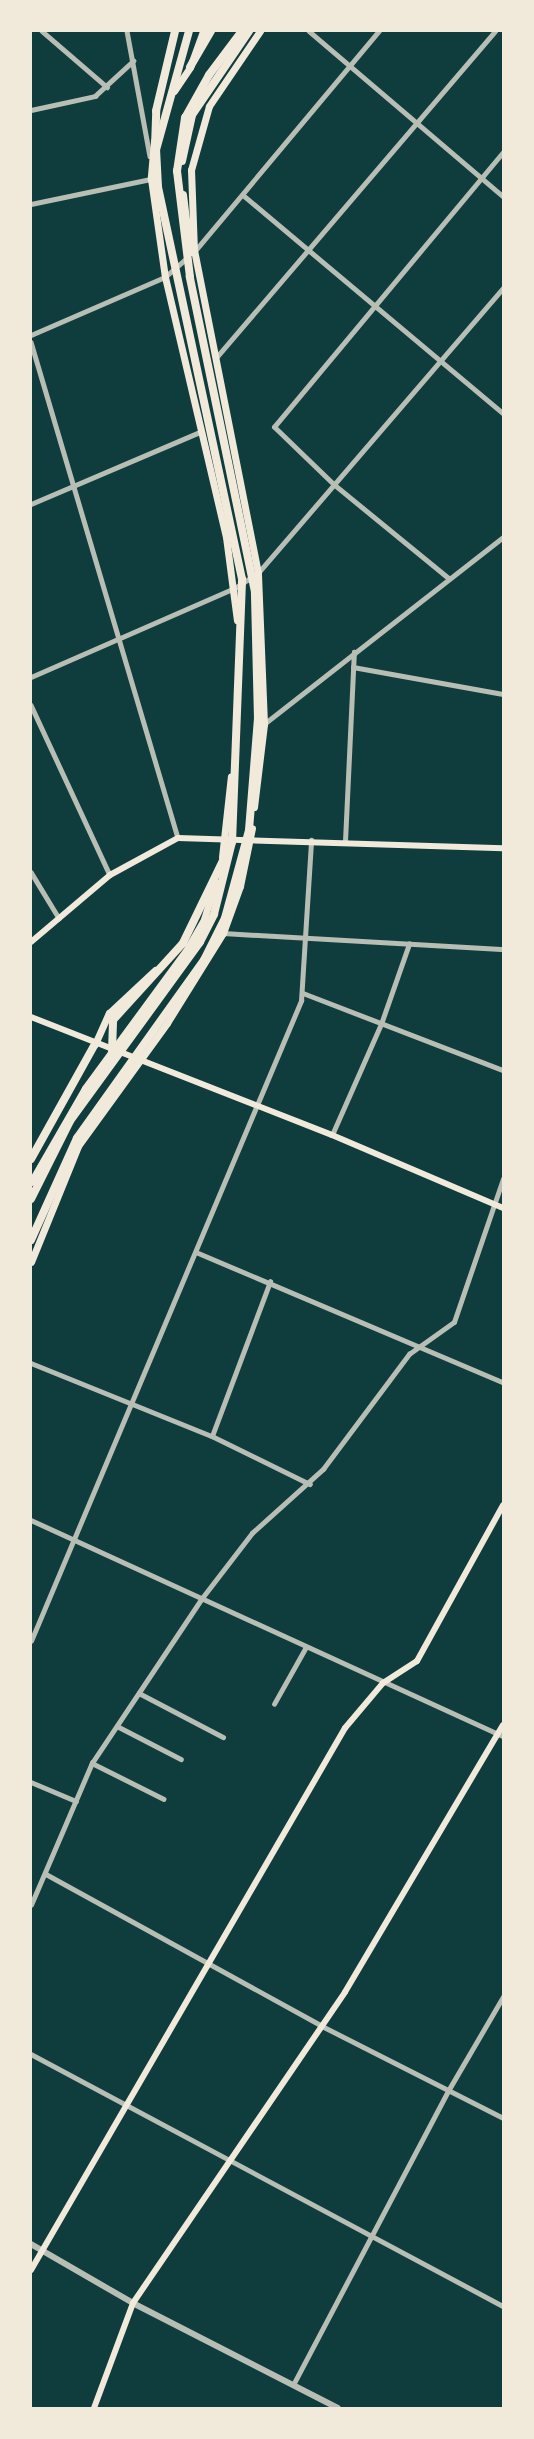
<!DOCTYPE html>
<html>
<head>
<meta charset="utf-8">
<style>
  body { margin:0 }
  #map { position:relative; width:534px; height:2439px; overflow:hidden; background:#0f3d3e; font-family:Figtree,sans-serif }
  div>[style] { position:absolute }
  .minor>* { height:4.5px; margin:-2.25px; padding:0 2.25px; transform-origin:2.25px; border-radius:2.25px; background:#b8beb3 }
  .tertiary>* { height:5.5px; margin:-2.75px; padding:0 2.75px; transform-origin:2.75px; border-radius:2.75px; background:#b8beb3 }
  .secondary>* { height:6px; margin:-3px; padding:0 3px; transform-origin:3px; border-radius:3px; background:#f1e9da }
  .primary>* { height:7px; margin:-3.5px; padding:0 3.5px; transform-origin:3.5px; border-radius:3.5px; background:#f1e9da }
  .motorway>* { height:8px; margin:-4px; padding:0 4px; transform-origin:4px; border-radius:4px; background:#f1e9da }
  span { translate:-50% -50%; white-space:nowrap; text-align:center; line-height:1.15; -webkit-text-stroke:5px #f1e9da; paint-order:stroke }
  .frame { position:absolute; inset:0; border:32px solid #f1e9da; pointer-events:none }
</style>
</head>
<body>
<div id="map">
  <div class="minor">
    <div style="left:42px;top:31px;width:86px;rotate:40.7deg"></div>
    <div style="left:127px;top:31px;width:127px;rotate:79.6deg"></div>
    <div style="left:309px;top:31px;width:255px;rotate:40.4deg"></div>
    <div style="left:31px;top:110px;width:66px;rotate:-12.3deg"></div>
    <div style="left:95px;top:96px;width:52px;rotate:-42.6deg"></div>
    <div style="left:243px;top:195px;width:339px;rotate:40deg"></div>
    <div style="left:31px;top:204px;width:123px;rotate:-11.8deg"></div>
    <div style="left:194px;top:252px;width:288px;rotate:-50.1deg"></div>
    <div style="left:31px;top:335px;width:146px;rotate:-23.4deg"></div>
    <div style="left:165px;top:277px;width:30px;rotate:-41deg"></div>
    <div style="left:31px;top:342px;width:517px;rotate:73.49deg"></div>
    <div style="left:215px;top:359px;width:431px;rotate:-49.5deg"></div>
    <div style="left:31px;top:504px;width:184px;rotate:-23.1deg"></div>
    <div style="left:449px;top:579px;width:149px;rotate:-140.7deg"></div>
    <div style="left:334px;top:485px;width:83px;rotate:-136deg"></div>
    <div style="left:274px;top:427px;width:358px;rotate:-50.2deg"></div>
    <div style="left:353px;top:667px;width:152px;rotate:10.2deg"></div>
    <div style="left:31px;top:677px;width:223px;rotate:-23.6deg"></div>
    <div style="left:235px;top:588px;width:27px;rotate:-33deg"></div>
    <div style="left:258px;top:573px;width:376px;rotate:-49.3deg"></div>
    <div style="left:31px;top:705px;width:187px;rotate:65.1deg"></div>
    <div style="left:264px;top:724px;width:303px;rotate:-38deg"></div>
    <div style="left:345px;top:841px;width:189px;rotate:-87.3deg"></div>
    <div style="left:31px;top:872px;width:54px;rotate:58.7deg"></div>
    <div style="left:223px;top:933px;width:278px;rotate:3.3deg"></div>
    <div style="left:303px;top:993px;width:214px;rotate:21.1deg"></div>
    <div style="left:332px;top:1135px;width:121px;rotate:-66.2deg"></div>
    <div style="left:381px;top:1024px;width:85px;rotate:-70.7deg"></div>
    <div style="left:196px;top:1252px;width:333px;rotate:23deg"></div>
    <div style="left:31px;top:1363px;width:195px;rotate:22deg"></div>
    <div style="left:212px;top:1436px;width:109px;rotate:26.1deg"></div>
    <div style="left:212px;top:1436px;width:165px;rotate:-69.4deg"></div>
    <div style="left:31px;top:1520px;width:519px;rotate:24.59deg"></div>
    <div style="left:31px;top:1641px;width:695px;rotate:-67.13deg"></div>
    <div style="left:301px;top:1001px;width:161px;rotate:-86.4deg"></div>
    <div style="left:139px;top:1693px;width:95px;rotate:27.6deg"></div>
    <div style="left:274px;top:1704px;width:65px;rotate:-60.7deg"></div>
    <div style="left:117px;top:1726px;width:72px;rotate:27.3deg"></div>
    <div style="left:92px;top:1763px;width:80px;rotate:26.6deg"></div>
    <div style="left:31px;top:1782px;width:49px;rotate:22.9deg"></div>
    <div style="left:46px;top:1874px;width:315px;rotate:28.8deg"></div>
    <div style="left:322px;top:2026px;width:203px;rotate:26.9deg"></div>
    <div style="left:31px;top:1905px;width:155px;rotate:-66.8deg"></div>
    <div style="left:92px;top:1763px;width:198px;rotate:-56.3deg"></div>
    <div style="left:202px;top:1598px;width:82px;rotate:-52.4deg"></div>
    <div style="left:252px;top:1533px;width:96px;rotate:-42deg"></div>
    <div style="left:323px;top:1469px;width:144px;rotate:-53.2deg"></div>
    <div style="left:409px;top:1354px;width:55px;rotate:-35.4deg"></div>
    <div style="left:454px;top:1322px;width:151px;rotate:-71.1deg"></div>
    <div style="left:31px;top:2054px;width:535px;rotate:28.1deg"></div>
    <div style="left:293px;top:2385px;width:332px;rotate:-62.2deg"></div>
    <div style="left:448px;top:2091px;width:109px;rotate:-59.7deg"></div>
  </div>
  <div class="tertiary">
    <div style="left:31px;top:2244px;width:118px;rotate:30deg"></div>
    <div style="left:133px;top:2303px;width:230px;rotate:27.1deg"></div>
  </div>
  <div class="secondary">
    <div style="left:31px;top:942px;width:104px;rotate:-40.3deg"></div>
    <div style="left:110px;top:875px;width:77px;rotate:-28.6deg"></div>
    <div style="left:178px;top:838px;width:325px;rotate:1.8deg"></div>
    <div style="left:31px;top:1017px;width:323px;rotate:21.4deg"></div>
    <div style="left:332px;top:1135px;width:186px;rotate:23.1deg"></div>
    <div style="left:31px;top:2270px;width:626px;rotate:-59.91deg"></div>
    <div style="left:345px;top:1728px;width:59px;rotate:-49.8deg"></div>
    <div style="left:383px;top:1683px;width:40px;rotate:-32.9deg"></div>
    <div style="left:417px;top:1661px;width:178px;rotate:-61.1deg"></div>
    <div style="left:94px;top:2408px;width:112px;rotate:-69.6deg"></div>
    <div style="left:133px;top:2303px;width:376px;rotate:-55.7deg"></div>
    <div style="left:345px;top:1992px;width:310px;rotate:-59.4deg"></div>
  </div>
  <div class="primary">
    <div style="left:174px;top:91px;width:29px;rotate:-56deg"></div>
    <div style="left:190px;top:67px;width:38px;rotate:-70deg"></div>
    <div style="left:154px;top:141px;width:38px;rotate:95deg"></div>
    <div style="left:151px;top:179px;width:99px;rotate:81.9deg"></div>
    <div style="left:165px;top:277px;width:267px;rotate:76.8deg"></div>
    <div style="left:226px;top:537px;width:84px;rotate:82.5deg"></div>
    <div style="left:254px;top:807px;width:84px;rotate:-83.1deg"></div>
    <div style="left:264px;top:724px;width:151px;rotate:-92.3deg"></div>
    <div style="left:258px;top:573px;width:328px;rotate:-101.2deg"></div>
    <div style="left:194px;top:251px;width:81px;rotate:-92.1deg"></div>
    <div style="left:191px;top:170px;width:66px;rotate:-74.3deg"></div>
    <div style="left:209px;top:106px;width:91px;rotate:-55.8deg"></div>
    <div style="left:222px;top:857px;width:81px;rotate:-83.7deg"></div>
    <div style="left:95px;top:1044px;width:34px;rotate:-66deg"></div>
    <div style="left:109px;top:1013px;width:63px;rotate:-43.1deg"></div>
    <div style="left:31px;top:1182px;width:108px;rotate:-60.1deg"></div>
    <div style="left:85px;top:1088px;width:172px;rotate:-53.7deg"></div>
    <div style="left:187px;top:949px;width:34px;rotate:-60deg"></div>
    <div style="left:204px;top:919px;width:39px;rotate:-73deg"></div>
    <div style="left:31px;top:1262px;width:125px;rotate:-67.9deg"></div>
    <div style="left:78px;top:1146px;width:152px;rotate:-54.1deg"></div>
    <div style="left:167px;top:1023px;width:106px;rotate:-58.1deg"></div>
    <div style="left:223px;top:933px;width:50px;rotate:-70.1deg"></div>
    <div style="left:240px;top:886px;width:59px;rotate:-78.3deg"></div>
  </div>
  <div class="motorway">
    <div style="left:190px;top:67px;width:42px;rotate:-59.7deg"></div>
    <div style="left:155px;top:147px;width:36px;rotate:-88deg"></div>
    <div style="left:156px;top:111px;width:82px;rotate:-76.6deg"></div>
    <div style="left:182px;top:161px;width:47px;rotate:-77.7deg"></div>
    <div style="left:192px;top:115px;width:102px;rotate:-55.8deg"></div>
    <div style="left:183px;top:195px;width:58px;rotate:83.1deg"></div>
    <div style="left:112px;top:1051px;width:31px;rotate:-88deg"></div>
    <div style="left:113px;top:1020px;width:104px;rotate:-47.7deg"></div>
    <div style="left:183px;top:943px;width:108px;rotate:-64.1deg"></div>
    <div style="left:31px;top:1159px;width:132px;rotate:-60.9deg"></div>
    <div style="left:31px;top:1199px;width:87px;rotate:-63.4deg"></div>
    <div style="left:70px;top:1121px;width:221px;rotate:-54deg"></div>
    <div style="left:200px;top:942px;width:31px;rotate:-63deg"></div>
    <div style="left:214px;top:914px;width:74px;rotate:-76deg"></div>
    <div style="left:232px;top:842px;width:263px;rotate:-87.8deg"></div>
    <div style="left:242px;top:579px;width:401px;rotate:-102.1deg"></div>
    <div style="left:158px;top:187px;width:37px;rotate:-93deg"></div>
    <div style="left:156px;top:150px;width:123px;rotate:-74.5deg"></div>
    <div style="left:31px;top:1240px;width:112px;rotate:-65.7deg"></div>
    <div style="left:77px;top:1138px;width:219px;rotate:-54.5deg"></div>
    <div style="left:204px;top:960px;width:47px;rotate:-63.4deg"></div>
    <div style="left:225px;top:918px;width:91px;rotate:-74.7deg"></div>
    <div style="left:249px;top:830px;width:111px;rotate:-85.4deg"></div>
    <div style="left:258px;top:719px;width:127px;rotate:-91.4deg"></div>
    <div style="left:255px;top:592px;width:322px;rotate:-101.7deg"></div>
    <div style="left:190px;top:277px;width:107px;rotate:-97deg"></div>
    <div style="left:177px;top:171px;width:54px;rotate:-81.4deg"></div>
    <div style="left:185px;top:118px;width:49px;rotate:-60.8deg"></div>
    <div style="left:209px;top:75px;width:55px;rotate:-53.1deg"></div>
  </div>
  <div class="frame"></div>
</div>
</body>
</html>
